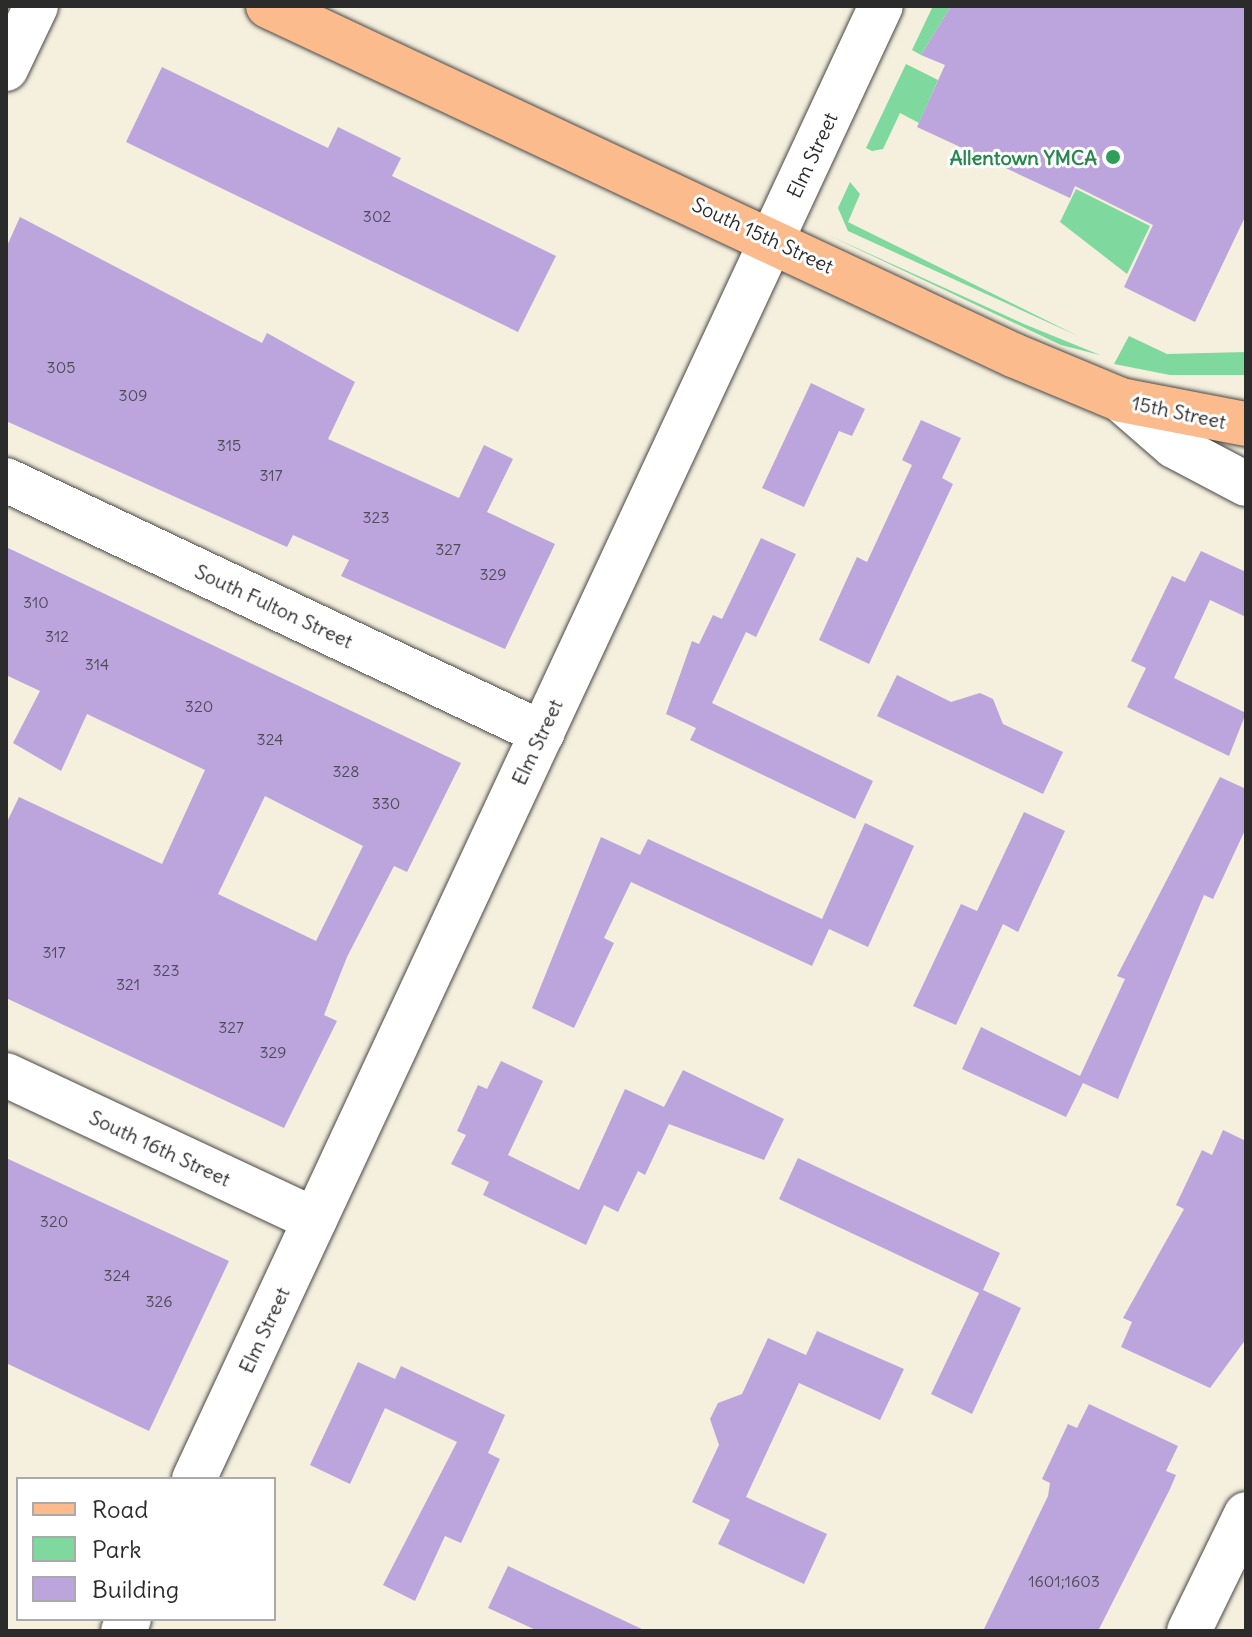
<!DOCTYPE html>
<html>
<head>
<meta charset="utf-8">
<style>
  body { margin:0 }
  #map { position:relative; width:1252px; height:1637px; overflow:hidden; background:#f5efdd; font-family:Delius,sans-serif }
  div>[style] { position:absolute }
  .green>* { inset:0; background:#7fd89d }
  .building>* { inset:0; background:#bca5dd }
  .roads { filter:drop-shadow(0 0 2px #494846) drop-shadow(0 0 2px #494846) }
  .minor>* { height:44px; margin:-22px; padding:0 22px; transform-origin:22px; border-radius:22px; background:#fff }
  .major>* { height:44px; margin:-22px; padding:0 22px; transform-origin:22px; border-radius:22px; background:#fbbb8c }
  .dots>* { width:22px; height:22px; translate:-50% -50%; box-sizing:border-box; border:4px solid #fff; border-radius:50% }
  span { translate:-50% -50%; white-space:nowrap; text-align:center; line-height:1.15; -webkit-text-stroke:6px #fff; paint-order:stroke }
  .number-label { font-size:16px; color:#4f4a58 }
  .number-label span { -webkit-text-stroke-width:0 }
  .street-label { font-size:20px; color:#2b2b2b }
  .leisure-label { font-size:20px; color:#27864d; font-weight:700 }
  .right { translate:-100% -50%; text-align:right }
  .frame { position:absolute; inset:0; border:8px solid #2b2b2b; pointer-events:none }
  .legend { position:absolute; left:16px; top:1477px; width:260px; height:144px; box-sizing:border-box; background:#fff; border:2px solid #aaa; margin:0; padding:10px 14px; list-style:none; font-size:24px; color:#2b2b2b }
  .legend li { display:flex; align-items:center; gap:16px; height:40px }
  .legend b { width:40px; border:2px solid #aaa }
</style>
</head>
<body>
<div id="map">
  <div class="green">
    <div style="clip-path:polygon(933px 6px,951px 6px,921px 55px,912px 50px)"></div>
    <div style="clip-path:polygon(906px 64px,938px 80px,919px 123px,900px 113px,883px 149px,872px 151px,866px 148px)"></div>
    <div style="clip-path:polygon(850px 182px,860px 194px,848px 222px,1078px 336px,848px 231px,838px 208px)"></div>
    <div style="clip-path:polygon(1076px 189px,1150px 226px,1127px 274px,1060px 222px)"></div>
    <div style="clip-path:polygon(826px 234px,1024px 324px,1100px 355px,1061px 345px)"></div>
    <div style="clip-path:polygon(1129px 336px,1167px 354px,1246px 352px,1246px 375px,1170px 375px,1114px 364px)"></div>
  </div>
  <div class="building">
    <div style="clip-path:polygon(951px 6px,1246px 6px,1246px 215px,1195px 322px,1124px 287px,1153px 225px,1075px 186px,1070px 198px,917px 127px,945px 65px,921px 55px)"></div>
    <div style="clip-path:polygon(162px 67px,328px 148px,338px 127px,401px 158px,392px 176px,556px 256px,518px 332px,126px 142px)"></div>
    <div style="clip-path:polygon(20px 217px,262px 343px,267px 333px,355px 382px,328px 439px,459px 498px,484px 445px,513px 459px,487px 512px,555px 544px,505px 649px,341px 576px,349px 560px,293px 535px,287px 547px,6px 421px,6px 248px)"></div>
    <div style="clip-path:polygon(811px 383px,865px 409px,852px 436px,839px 431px,804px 507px,762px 488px)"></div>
    <div style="clip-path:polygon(921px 420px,961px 438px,942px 478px,953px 484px,869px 664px,819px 640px,857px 557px,867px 562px,912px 465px,902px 460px)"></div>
    <div style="clip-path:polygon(761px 538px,796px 554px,756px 637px,746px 632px,712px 703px,873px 781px,855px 819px,690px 740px,696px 728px,666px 714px,692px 641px,699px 644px,713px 615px,722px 619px)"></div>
    <div style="clip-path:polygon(evenodd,6px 547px,461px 763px,407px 872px,394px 866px,347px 957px,324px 1015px,337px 1021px,284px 1128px,6px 998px,6px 824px,19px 797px,162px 864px,205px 770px,87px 714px,61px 771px,13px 743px,40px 691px,6px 675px,6px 547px,265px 796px,363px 846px,316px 941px,218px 894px,265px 796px)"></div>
    <div style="clip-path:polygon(1201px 551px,1246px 572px,1246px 617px,1210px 600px,1174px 678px,1246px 713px,1229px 756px,1127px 707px,1146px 668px,1131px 661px,1172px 576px,1185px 582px)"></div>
    <div style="clip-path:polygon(897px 675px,951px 702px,980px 693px,993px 699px,1003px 724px,1063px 752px,1043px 794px,877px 716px)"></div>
    <div style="clip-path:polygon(1220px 777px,1246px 789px,1246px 828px,1213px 899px,1204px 895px,1118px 1099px,1083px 1083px,1066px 1117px,962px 1069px,981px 1027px,1080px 1076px,1125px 979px,1117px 976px)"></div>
    <div style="clip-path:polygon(1024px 812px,1065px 831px,1018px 932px,1003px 924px,956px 1025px,913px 1006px,961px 904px,977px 911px)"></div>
    <div style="clip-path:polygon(865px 823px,914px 846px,868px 947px,829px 929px,812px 966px,631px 882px,604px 938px,614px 943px,574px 1028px,532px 1008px,601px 837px,640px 855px,648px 839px,822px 919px)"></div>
    <div style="clip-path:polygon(501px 1061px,543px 1081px,508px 1155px,579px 1190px,625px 1089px,664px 1107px,683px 1070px,784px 1119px,764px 1160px,669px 1124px,645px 1175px,638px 1171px,618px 1212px,604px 1205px,586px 1245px,483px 1195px,489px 1182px,451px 1164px,466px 1135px,457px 1131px,478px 1085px,487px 1089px)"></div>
    <div style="clip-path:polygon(1223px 1130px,1246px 1141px,1246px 1339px,1210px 1388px,1121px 1347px,1132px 1322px,1123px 1318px,1184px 1209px,1176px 1205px,1202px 1150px,1212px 1155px)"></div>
    <div style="clip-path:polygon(6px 1158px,229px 1261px,149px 1431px,6px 1363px)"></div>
    <div style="clip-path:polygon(798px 1158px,1000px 1253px,983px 1290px,1021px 1308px,972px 1414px,931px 1394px,979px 1293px,779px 1199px)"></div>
    <div style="clip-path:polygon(817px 1331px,904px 1369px,880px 1420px,799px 1383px,746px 1497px,827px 1534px,804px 1584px,718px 1544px,730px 1520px,692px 1502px,719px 1445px,710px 1419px,718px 1403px,742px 1394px,768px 1338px,806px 1355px)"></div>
    <div style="clip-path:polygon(358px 1362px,395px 1379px,401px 1366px,505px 1415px,488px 1453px,500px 1459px,461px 1543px,445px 1536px,415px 1601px,383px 1585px,457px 1442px,385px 1408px,350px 1484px,310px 1465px)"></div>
    <div style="clip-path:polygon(1089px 1404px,1178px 1446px,1166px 1471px,1176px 1475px,1170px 1489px,1098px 1631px,983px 1631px,1048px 1496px,1050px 1483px,1042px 1479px,1068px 1424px,1077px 1428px)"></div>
    <div style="clip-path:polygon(508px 1566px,646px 1631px,538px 1631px,488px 1608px)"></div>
  </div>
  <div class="roads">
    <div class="minor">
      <div style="left:6px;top:69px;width:70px;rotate:-64.5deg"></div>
      <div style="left:1121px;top:400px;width:70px;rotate:41deg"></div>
      <div style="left:1174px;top:446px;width:81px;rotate:27.8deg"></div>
      <div style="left:6px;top:480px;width:593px;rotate:25.27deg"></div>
      <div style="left:6px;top:1075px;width:341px;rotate:25.1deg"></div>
      <div style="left:194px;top:1479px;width:1625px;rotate:-65deg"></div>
      <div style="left:123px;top:1631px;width:13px;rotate:-63deg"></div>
      <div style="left:1189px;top:1631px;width:130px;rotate:-64deg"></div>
    </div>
    <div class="major">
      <div style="left:268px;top:6px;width:823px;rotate:25.1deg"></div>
      <div style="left:1013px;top:355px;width:117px;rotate:22.6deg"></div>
      <div style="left:1121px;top:400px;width:127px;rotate:10.9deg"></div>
    </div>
  </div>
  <div class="dots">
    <div style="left:1113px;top:157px;background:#2e9e5b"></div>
  </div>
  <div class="number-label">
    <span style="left:377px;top:216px">302</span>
    <span style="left:61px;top:367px">305</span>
    <span style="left:133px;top:395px">309</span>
    <span style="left:229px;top:445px">315</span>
    <span style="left:271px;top:475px">317</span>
    <span style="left:376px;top:517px">323</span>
    <span style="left:448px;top:549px">327</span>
    <span style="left:493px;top:574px">329</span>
    <span style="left:36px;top:602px">310</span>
    <span style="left:57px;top:636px">312</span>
    <span style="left:97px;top:664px">314</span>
    <span style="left:199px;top:706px">320</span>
    <span style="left:270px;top:739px">324</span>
    <span style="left:346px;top:771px">328</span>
    <span style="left:386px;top:803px">330</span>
    <span style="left:54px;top:952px">317</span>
    <span style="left:166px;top:970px">323</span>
    <span style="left:128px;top:984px">321</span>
    <span style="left:231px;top:1027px">327</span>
    <span style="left:273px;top:1052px">329</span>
    <span style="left:54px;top:1221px">320</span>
    <span style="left:117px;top:1275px">324</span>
    <span style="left:159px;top:1301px">326</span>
    <span style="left:1064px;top:1581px">1601;1603</span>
  </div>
  <div class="street-label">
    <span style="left:812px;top:155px;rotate:-65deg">Elm Street</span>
    <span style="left:763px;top:235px;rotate:25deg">South 15th Street</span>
    <span style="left:1179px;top:412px;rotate:12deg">15th Street</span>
    <span style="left:274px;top:606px;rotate:25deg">South Fulton Street</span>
    <span style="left:537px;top:742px;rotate:-65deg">Elm Street</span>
    <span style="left:160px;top:1148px;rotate:25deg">South 16th Street</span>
    <span style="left:264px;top:1330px;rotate:-65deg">Elm Street</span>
  </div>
  <div class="leisure-label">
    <span class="right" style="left:1097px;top:157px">Allentown YMCA</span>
  </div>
  <div class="frame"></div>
  <ul class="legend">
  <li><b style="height:10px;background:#fbbb8c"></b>Road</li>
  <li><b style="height:22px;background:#7fd89d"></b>Park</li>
  <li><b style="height:22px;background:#bca5dd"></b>Building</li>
  </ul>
</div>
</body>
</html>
